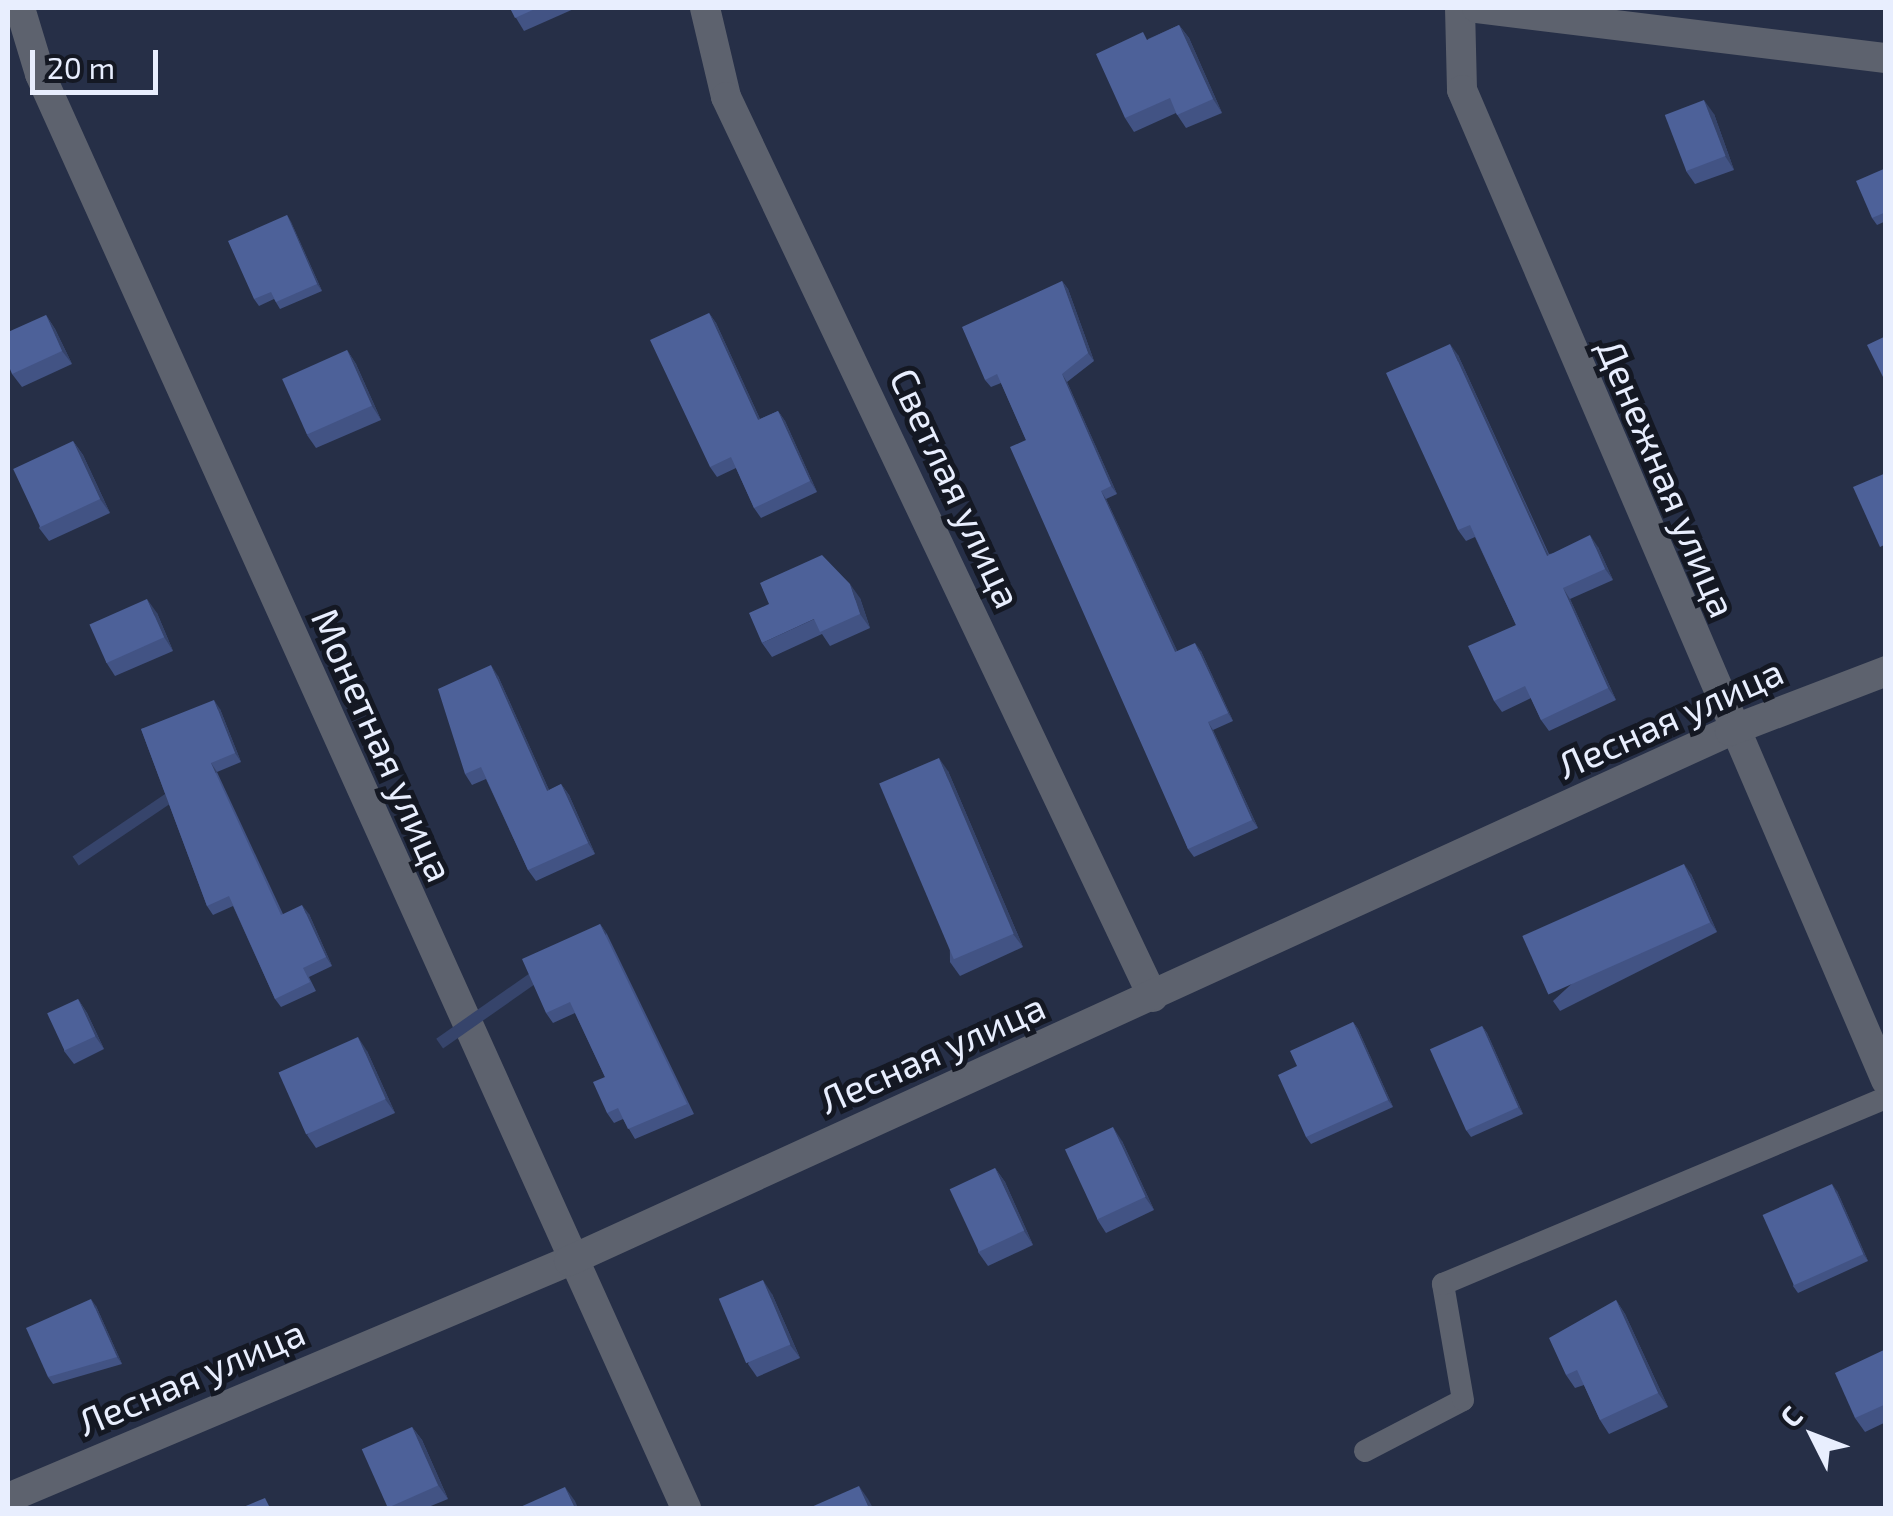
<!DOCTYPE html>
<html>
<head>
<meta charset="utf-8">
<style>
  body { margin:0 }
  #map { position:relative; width:1893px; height:1516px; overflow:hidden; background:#262f47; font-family:"Exo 2",sans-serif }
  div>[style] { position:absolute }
  .lane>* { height:22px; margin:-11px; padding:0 11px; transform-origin:11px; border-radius:11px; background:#5d626e }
  .street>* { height:30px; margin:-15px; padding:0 15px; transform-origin:15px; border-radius:15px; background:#5d626e }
  .wall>* { inset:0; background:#425384 }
  .shaded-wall>* { inset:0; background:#36446b; transform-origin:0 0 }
  .building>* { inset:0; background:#4d6199; transform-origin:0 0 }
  span { translate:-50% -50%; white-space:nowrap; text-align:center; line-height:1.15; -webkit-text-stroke:10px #141823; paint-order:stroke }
  .street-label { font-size:38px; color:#e8eefe }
  .frame { position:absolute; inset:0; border:10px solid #e8eefe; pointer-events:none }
  .north { position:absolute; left:1763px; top:1386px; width:100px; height:100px; -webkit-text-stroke:8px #141823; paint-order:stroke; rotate:312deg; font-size:28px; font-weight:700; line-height:40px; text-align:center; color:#e8eefe }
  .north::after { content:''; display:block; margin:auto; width:35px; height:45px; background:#e8eefe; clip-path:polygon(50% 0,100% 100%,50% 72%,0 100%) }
  .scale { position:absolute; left:30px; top:50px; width:128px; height:45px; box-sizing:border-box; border:5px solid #e8eefe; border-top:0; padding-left:12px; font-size:30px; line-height:35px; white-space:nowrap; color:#e8eefe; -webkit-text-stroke:8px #141823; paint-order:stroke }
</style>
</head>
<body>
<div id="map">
  <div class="lane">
    <div style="left:1365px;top:1451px;width:110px;rotate:-27.5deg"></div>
    <div style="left:1463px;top:1400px;width:118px;rotate:-99.8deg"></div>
    <div style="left:1443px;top:1284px;width:480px;rotate:-22.8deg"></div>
  </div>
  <div class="street">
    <div style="left:20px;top:8px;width:69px;rotate:73.1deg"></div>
    <div style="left:40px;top:74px;width:1573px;rotate:65.75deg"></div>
    <div style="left:705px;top:8px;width:91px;rotate:76.7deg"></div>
    <div style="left:726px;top:97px;width:996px;rotate:64.62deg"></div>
    <div style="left:1460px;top:8px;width:82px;rotate:88.6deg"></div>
    <div style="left:1462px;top:90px;width:1077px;rotate:66.82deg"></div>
    <div style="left:1477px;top:8px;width:412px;rotate:7deg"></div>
    <div style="left:8px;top:1498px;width:609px;rotate:-22.9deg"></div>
    <div style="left:569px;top:1261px;width:1276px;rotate:-24.54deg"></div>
    <div style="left:1730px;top:731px;width:167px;rotate:-21deg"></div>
  </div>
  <div class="wall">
    <div style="clip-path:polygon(510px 8px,576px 8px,524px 31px)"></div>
    <div style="clip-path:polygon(1179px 25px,1189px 38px,1222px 113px,1186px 128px,1176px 113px,1134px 132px,1125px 118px,1148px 39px)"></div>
    <div style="clip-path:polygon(1714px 114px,1734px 170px,1695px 184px,1686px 171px)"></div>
    <div style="clip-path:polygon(1886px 168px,1886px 221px,1877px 225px,1872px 218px)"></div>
    <div style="clip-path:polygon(287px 215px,291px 222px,322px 291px,280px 309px,274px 299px,259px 306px,254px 299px)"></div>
    <div style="clip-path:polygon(1062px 281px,1068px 289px,1094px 361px,1067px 382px,1117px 494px,1106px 499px,1177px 651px,1201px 651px,1233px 721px,1213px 730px,1258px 828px,1194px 857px,1188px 849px,1026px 440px,1001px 383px,991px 387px,985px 380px)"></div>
    <div style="clip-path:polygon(709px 313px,716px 323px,760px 419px,778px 411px,785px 421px,817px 492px,761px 518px,754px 508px,736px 468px,717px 477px,710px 467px)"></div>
    <div style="clip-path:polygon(46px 315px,55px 329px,72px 364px,22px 387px,12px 374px)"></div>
    <div style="clip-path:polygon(347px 350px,356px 364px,381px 420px,316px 448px,307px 435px)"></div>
    <div style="clip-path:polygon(1458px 355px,1549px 554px,1598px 547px,1613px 580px,1570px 599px,1616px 700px,1549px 731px,1541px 720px,1531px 698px,1502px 712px,1494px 701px,1516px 625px,1475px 537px,1466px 541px,1458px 530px)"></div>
    <div style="clip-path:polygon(73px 441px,83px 455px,110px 513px,49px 541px,39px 528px)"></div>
    <div style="clip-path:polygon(860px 598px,870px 628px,830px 646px,822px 634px,772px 657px,762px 643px)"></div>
    <div style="clip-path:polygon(157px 613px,173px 651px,115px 676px,106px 662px)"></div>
    <div style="clip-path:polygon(498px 676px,549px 790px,561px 784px,569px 795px,595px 854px,536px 881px,528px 870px,486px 779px,472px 785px,465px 774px)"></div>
    <div style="clip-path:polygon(220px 709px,241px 762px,217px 772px,283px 914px,309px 914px,332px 966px,309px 977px,316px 991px,281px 1007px,275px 999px,233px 906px,213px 915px,207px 906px,141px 729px)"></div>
    <div style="clip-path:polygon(948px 771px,1023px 947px,960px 976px,950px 962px)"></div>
    <div style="clip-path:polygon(1691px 874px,1717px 932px,1560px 1011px,1553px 1001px)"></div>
    <div style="clip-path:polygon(600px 924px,607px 934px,694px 1114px,635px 1139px,623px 1119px,614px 1123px,607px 1113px,605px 1077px,575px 1013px,553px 1023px,546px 1013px)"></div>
    <div style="clip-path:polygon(78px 999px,87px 1013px,104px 1049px,74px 1064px,64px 1051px)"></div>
    <div style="clip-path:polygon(1353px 1022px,1358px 1029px,1393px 1107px,1311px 1144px,1306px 1137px,1297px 1066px)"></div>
    <div style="clip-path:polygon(1482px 1026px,1487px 1033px,1523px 1114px,1471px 1137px,1466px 1130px)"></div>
    <div style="clip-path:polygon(367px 1051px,395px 1113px,316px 1148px,307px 1135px)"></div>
    <div style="clip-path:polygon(1122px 1141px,1154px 1210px,1106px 1233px,1097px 1219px)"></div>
    <div style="clip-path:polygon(995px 1168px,1005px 1182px,1033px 1245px,988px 1266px,978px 1252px)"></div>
    <div style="clip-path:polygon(1837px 1191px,1868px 1261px,1798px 1293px,1793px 1286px)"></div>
    <div style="clip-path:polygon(772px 1294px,800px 1358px,757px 1377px,748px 1364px)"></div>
    <div style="clip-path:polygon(1616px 1300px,1625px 1314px,1668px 1407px,1609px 1434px,1600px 1420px,1584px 1385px,1575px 1388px,1566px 1375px)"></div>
    <div style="clip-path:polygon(96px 1306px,122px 1364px,53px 1384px,48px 1377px)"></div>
    <div style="clip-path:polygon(1886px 1349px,1886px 1422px,1865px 1432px,1855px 1418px)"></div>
    <div style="clip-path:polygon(412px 1427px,422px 1440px,448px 1499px,426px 1508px,388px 1508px)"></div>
  </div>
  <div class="shaded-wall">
    <div style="clip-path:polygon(1179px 25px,1189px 38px,1222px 113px,1213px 99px)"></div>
    <div style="clip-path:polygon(1704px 100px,1714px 114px,1734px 170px,1725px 156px)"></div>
    <div style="clip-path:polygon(287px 215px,291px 222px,322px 291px,317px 284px)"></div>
    <div style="clip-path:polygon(1062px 281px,1068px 289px,1094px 361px,1088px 353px)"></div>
    <div style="clip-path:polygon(709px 313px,716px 323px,765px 430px,758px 420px)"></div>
    <div style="clip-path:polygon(46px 315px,55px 329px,72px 364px,62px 351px)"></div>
    <div style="clip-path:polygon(1450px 344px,1458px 355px,1554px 567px,1547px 556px)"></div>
    <div style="clip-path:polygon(347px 350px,356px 364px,381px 420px,372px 406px)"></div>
    <div style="clip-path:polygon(1062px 374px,1067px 382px,1117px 494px,1111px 486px)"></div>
    <div style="clip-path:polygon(778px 411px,785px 421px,817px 492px,810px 481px)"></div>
    <div style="clip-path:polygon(73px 441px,83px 455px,110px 513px,100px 499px)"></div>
    <div style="clip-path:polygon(1101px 491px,1106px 499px,1181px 659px,1175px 652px)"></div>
    <div style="clip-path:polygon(1590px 535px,1598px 547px,1613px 580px,1605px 569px)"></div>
    <div style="clip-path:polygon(850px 584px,860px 598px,870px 628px,860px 614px)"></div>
    <div style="clip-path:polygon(1563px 588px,1570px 599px,1616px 700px,1608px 688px)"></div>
    <div style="clip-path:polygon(147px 599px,157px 613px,173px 651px,164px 637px)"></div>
    <div style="clip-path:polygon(1195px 643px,1201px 651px,1233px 721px,1228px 713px)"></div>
    <div style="clip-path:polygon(491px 665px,498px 676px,554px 801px,547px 791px)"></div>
    <div style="clip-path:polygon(214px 700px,220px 709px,241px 762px,235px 753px)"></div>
    <div style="clip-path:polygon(1208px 722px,1213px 730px,1258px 828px,1252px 820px)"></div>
    <div style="clip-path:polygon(939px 758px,948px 771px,1023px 947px,1013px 934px)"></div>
    <div style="left:211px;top:763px;width:11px;height:167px;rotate:56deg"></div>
    <div style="clip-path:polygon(561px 784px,569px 795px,595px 854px,588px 843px)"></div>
    <div style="clip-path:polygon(1684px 864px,1691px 874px,1717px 932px,1710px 922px)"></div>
    <div style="clip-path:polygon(302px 905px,309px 914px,332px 966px,326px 957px)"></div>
    <div style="left:600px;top:924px;width:12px;height:200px;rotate:55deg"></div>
    <div style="clip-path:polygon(78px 999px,87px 1013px,104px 1049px,95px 1036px)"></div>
    <div style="clip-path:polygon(1353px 1022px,1358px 1029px,1393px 1107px,1388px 1100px)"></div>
    <div style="clip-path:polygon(1482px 1026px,1487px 1033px,1523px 1114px,1518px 1107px)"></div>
    <div style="clip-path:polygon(358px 1037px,367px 1051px,395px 1113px,385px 1099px)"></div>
    <div style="clip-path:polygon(1113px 1127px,1122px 1141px,1154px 1210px,1145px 1197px)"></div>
    <div style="clip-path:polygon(995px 1168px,1005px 1182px,1033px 1245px,1024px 1231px)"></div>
    <div style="clip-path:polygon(1832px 1184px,1837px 1191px,1868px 1261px,1863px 1254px)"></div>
    <div style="clip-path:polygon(763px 1280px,772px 1294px,800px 1358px,790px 1345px)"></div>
    <div style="clip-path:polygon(91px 1299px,96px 1306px,122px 1364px,117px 1357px)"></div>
    <div style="clip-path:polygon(1616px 1300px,1625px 1314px,1668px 1407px,1658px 1393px)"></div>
    <div style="clip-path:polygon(412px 1427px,422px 1440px,448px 1499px,438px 1485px)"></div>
    <div style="clip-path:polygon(859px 1486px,868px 1499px,873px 1508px,869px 1508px)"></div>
    <div style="clip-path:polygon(565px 1487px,575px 1501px,578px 1508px,575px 1508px)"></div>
  </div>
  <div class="building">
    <div style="clip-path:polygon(510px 8px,537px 8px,515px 18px)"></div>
    <div style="clip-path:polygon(1179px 25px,1213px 99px,1177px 115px,1170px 98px,1125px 118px,1096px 54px,1143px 32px,1147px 40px)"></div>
    <div style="left:1704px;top:100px;width:60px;height:42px;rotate:69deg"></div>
    <div style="clip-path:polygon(1886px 168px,1886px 212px,1872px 218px,1856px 181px)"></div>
    <div style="clip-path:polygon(287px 215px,317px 284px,276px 302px,271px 292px,254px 299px,228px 241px)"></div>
    <div style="clip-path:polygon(1062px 281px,1088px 353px,1062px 374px,1111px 486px,1101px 491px,1175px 652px,1195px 643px,1228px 713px,1208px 722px,1252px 820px,1188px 849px,1010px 447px,1026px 440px,997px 374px,985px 380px,962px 327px)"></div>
    <div style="clip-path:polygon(709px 313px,758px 420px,778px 411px,810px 481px,754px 508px,731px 457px,710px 467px,650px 340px)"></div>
    <div style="clip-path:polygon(46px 315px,62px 351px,12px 374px,8px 364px,8px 332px)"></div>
    <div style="clip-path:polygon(1886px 336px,1886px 383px,1867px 345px)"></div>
    <div style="clip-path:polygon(1450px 344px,1547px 556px,1590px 535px,1605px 569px,1563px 588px,1608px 688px,1541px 720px,1525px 686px,1494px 701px,1468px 646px,1516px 625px,1470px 525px,1458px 530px,1386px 373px)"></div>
    <div style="left:347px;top:350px;width:61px;height:71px;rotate:66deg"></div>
    <div style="left:73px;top:441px;width:64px;height:66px;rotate:65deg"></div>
    <div style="clip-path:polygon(1886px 473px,1886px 544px,1880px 547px,1853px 487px)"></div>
    <div style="clip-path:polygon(822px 555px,850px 584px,860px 614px,820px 632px,814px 619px,762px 643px,749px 613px,769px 604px,760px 583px)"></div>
    <div style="left:147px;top:599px;width:42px;height:63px;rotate:66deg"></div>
    <div style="clip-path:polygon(491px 665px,547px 791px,561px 784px,588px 843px,528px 870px,481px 767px,465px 774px,438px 689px)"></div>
    <div style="clip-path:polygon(214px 700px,235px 753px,211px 763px,281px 915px,302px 905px,326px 957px,303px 968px,310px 982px,275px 999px,229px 896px,207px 906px,141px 729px)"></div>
    <div style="left:939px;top:758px;width:191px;height:65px;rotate:67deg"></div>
    <div style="left:1684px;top:864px;width:64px;height:177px;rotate:66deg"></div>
    <div style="clip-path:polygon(600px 924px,687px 1104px,628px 1129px,618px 1108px,607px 1113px,593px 1082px,605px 1077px,570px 1002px,546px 1013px,522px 959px)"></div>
    <div style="left:78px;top:999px;width:41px;height:34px;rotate:65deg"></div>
    <div style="clip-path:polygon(1353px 1022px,1388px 1100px,1306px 1137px,1278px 1075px,1297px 1066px,1290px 1051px)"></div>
    <div style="left:1482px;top:1026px;width:89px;height:57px;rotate:66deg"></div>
    <div style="left:358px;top:1037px;width:68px;height:87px;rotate:66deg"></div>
    <div style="left:1113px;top:1127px;width:77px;height:53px;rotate:65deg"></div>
    <div style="left:995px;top:1168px;width:69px;height:50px;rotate:65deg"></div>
    <div style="left:1832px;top:1184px;width:77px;height:76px;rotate:66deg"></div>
    <div style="left:763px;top:1280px;width:70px;height:48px;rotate:67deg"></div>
    <div style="clip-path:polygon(91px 1299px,117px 1357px,48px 1377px,26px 1328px)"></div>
    <div style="clip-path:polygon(1616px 1300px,1658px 1393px,1600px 1420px,1577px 1370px,1566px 1375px,1549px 1338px)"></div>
    <div style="clip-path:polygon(1886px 1349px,1886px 1404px,1855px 1418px,1835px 1373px)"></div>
    <div style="left:412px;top:1427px;width:64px;height:55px;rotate:66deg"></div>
    <div style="clip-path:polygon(859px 1486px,869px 1508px,809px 1508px)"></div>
    <div style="clip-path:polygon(565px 1487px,575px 1508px,518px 1508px)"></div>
    <div style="clip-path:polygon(265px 1498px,270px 1508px,241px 1508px)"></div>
  </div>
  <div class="street-label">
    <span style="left:1667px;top:478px;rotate:67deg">Денежная улица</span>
    <span style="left:956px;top:488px;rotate:65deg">Светлая улица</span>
    <span style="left:1670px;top:718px;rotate:-24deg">Лесная улица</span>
    <span style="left:383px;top:745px;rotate:66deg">Монетная улица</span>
    <span style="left:932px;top:1053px;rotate:-24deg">Лесная улица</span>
    <span style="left:191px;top:1377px;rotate:-23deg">Лесная улица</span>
  </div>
  <div class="frame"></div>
  <div class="north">С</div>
  <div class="scale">20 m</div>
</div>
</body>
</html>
